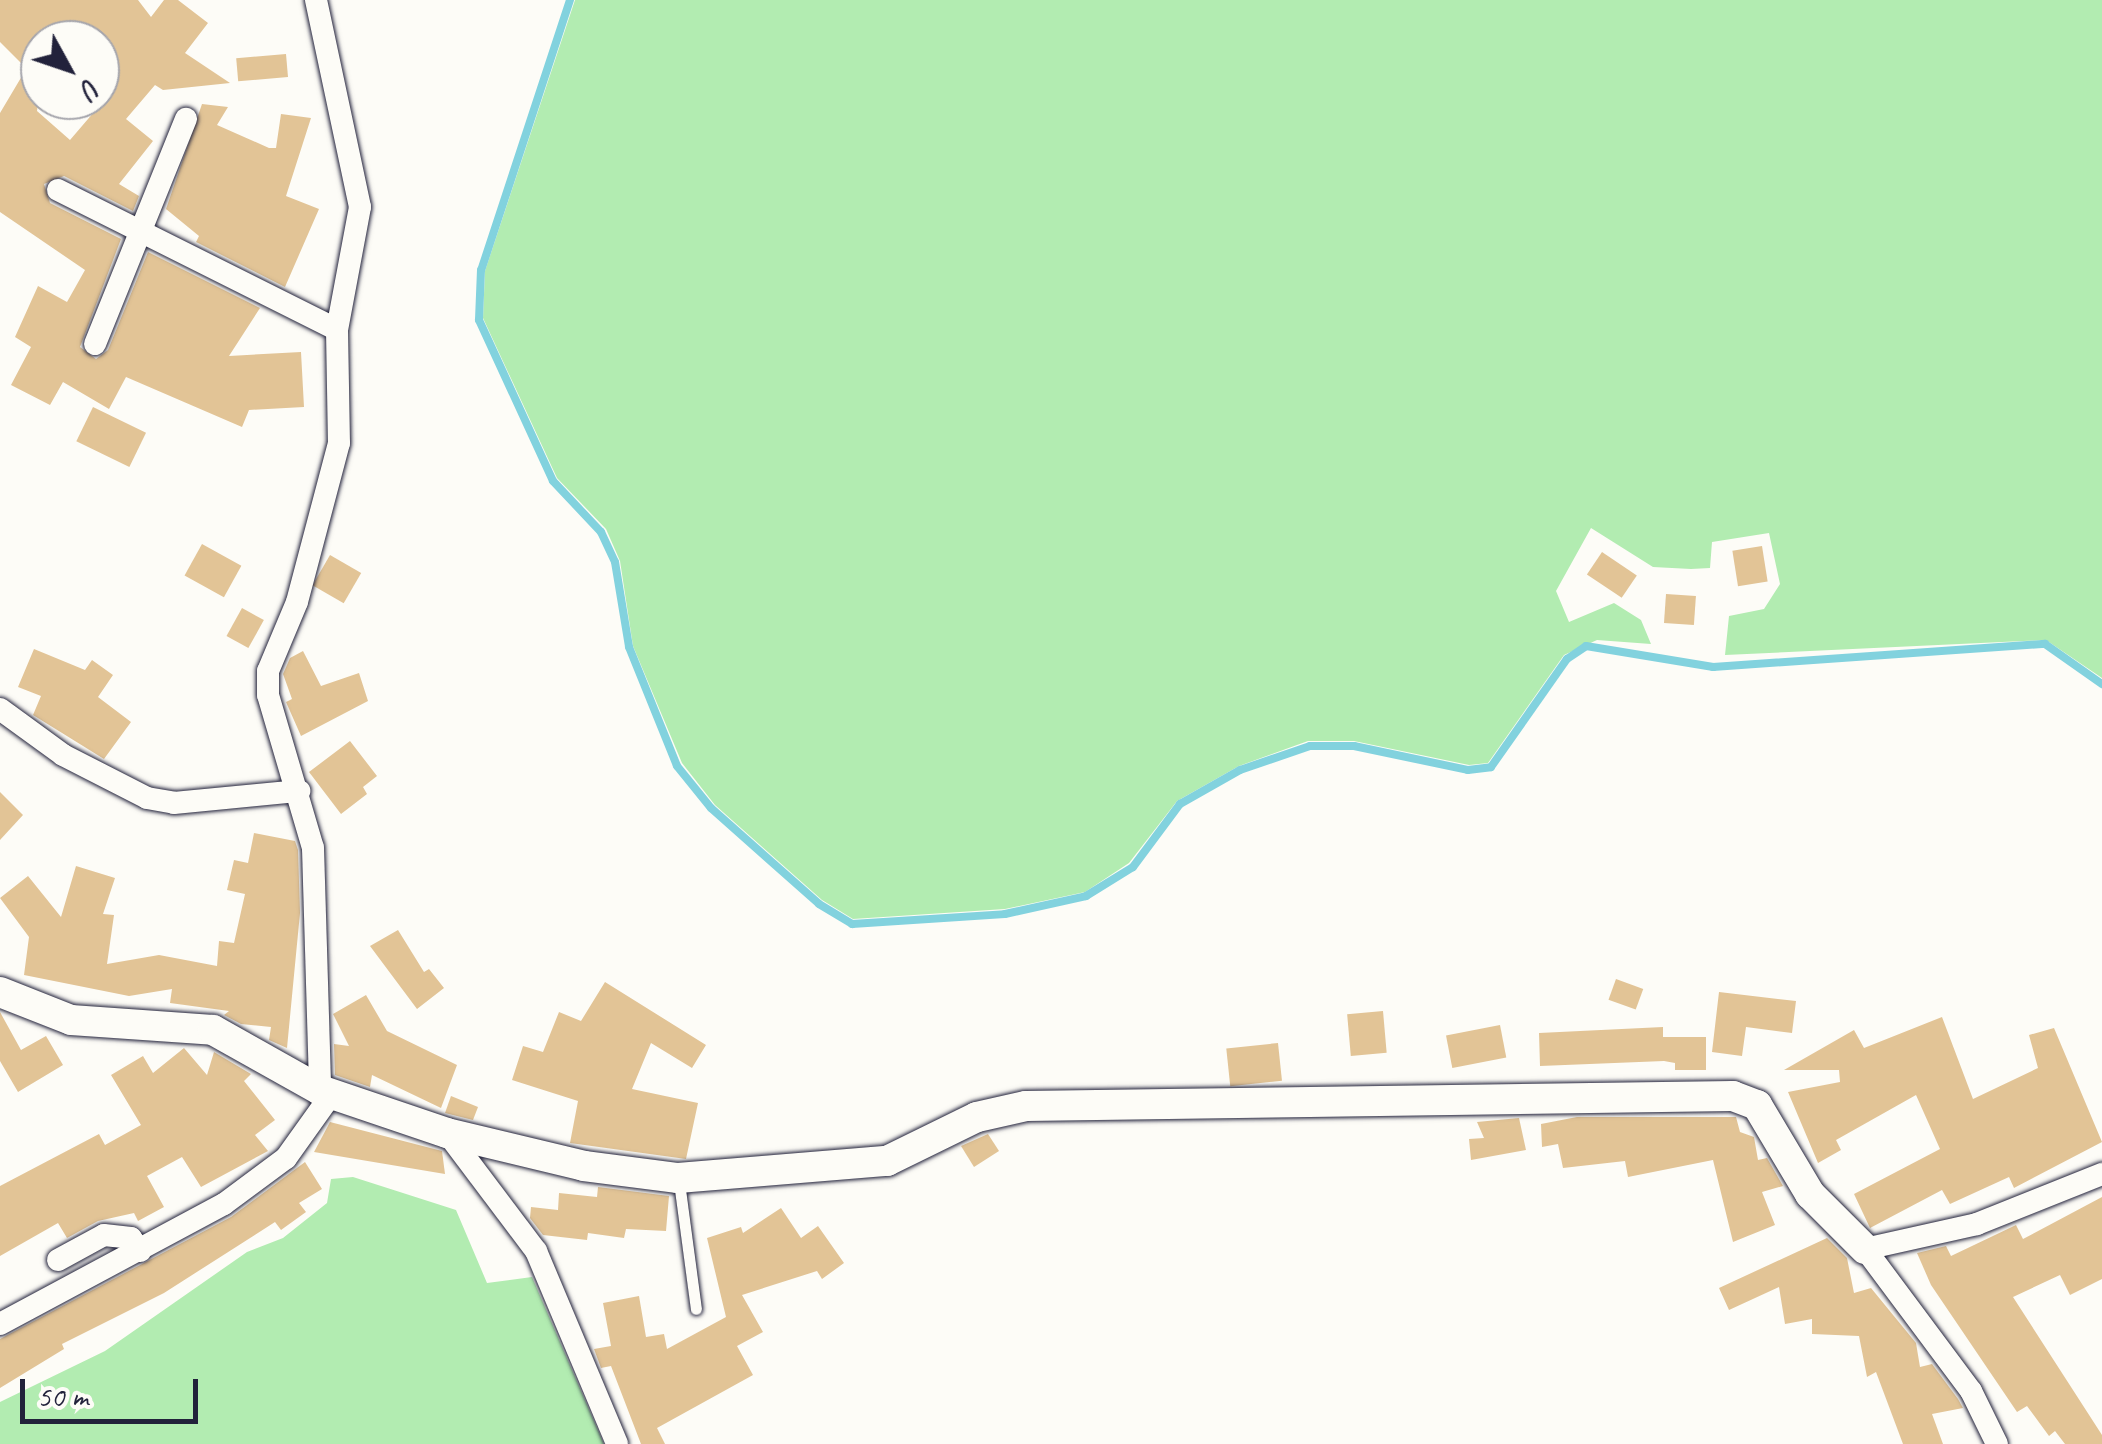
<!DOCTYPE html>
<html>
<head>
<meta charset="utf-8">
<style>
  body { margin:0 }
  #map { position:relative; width:2102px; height:1444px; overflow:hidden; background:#fdfcf7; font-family:Caveat,sans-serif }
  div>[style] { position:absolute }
  .green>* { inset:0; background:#b2ecb1 }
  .stream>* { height:8px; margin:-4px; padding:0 4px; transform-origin:4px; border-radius:4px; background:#82d2de }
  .building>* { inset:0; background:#e2c496; transform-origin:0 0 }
  .roads { filter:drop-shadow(0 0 2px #22223b) drop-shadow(0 0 2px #22223b) }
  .service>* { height:11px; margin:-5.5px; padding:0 5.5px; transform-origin:5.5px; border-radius:5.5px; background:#fdfcf7 }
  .minor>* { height:22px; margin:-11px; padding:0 11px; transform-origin:11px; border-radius:11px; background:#fdfcf7 }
  .tertiary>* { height:30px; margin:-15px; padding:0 15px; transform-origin:15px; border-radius:15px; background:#fdfcf7 }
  span { translate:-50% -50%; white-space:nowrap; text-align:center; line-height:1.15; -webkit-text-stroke:8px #fdfcf7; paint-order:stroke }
  .north { position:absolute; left:20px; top:20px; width:100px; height:100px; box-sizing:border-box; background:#fdfcf7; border:2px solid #a5a5ac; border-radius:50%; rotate:130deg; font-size:28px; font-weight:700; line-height:40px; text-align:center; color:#22223b }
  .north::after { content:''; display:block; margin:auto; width:35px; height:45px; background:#22223b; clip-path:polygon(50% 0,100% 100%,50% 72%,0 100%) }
  .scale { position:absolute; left:20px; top:1379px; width:178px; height:45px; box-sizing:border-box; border:5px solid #22223b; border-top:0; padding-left:12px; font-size:30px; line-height:35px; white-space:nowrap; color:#22223b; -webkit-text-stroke:8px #fdfcf7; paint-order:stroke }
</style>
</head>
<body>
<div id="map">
  <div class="green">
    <div style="clip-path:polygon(575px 0,2102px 0,2102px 678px,2046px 640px,1725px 655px,1729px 616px,1764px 609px,1780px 584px,1769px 533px,1712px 542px,1710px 568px,1691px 569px,1653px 567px,1591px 528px,1556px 591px,1569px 622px,1614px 603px,1641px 620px,1651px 644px,1597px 640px,1564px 655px,1488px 763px,1469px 765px,1354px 741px,1308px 741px,1239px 766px,1177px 801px,1129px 863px,1085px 892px,1005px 909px,853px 919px,822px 900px,715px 805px,682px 763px,633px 646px,620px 561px,606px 529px,557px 478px,483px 318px,485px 271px)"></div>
    <div style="clip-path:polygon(353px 1177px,456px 1210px,487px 1283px,532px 1277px,604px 1444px,0 1444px,0 1402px,105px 1351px,247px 1252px,283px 1238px,327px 1203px,331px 1179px)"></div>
  </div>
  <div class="stream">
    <div style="left:570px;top:0;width:284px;rotate:108.2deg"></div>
    <div style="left:481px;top:270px;width:50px;rotate:92.3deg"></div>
    <div style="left:479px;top:320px;width:177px;rotate:65.3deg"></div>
    <div style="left:553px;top:481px;width:70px;rotate:46.7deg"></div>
    <div style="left:601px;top:532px;width:33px;rotate:65deg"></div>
    <div style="left:615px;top:562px;width:86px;rotate:80.6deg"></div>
    <div style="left:629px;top:647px;width:128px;rotate:68deg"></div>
    <div style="left:677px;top:766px;width:54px;rotate:51deg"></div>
    <div style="left:711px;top:808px;width:144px;rotate:41.6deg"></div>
    <div style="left:819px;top:904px;width:39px;rotate:31deg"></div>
    <div style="left:852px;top:924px;width:153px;rotate:-3.7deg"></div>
    <div style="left:1005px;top:914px;width:83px;rotate:-12.5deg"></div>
    <div style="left:1086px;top:896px;width:55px;rotate:-31.7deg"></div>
    <div style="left:1133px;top:867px;width:79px;rotate:-53.3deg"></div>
    <div style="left:1180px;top:804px;width:69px;rotate:-29.5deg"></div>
    <div style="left:1240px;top:770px;width:74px;rotate:-18.9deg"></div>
    <div style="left:1310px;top:746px;width:44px"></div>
    <div style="left:1354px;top:746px;width:116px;rotate:11.9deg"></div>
    <div style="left:1468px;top:770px;width:23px;rotate:-7deg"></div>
    <div style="left:1491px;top:767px;width:132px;rotate:-54.9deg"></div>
    <div style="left:1567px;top:659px;width:23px;rotate:-34deg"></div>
    <div style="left:1586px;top:646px;width:129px;rotate:9.4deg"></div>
    <div style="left:1713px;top:667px;width:333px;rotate:-4deg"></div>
    <div style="left:2045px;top:644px;width:70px;rotate:35.1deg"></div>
  </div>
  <div class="building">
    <div style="clip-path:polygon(0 0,138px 0,151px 17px,164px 0,178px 0,208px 23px,185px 53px,230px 83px,163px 90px,155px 85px,126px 119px,153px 141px,119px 184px,139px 196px,133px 211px,64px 176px,44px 184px,50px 203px,121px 239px,80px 347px,96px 359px,108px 350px,148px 252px,260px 308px,229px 356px,301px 352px,304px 407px,249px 410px,242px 427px,126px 377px,109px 409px,63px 382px,50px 405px,11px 385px,31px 347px,15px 337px,38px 286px,67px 302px,85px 270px,0 212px,0 113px,22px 76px,40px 87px,37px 111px,70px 140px,100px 105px,100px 40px,83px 40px,68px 24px,52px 40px,40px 40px,40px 52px,25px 67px,0 42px)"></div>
    <div style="left:286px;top:54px;width:23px;height:50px;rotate:85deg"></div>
    <div style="clip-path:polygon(202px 104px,228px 107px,217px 125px,269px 148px,276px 148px,281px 114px,311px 118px,286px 196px,319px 209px,285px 287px,196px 242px,199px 236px,166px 209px)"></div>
    <div style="left:93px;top:407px;width:59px;height:38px;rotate:26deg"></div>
    <div style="left:202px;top:544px;width:45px;height:36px;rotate:29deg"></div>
    <div style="left:1762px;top:546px;width:36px;height:30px;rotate:81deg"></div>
    <div style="left:1602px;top:552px;width:42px;height:27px;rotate:34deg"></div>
    <div style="left:330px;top:555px;width:36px;height:35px;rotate:30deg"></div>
    <div style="left:1666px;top:594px;width:30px;height:29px;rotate:4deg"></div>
    <div style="left:242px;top:608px;width:25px;height:32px;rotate:29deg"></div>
    <div style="clip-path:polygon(34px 649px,85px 670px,92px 660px,113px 675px,98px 697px,131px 722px,104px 759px,33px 715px,41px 696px,18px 687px)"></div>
    <div style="clip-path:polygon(303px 651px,321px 686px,359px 673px,368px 701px,301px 736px,286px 702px,292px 699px,283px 674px,290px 658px)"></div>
    <div style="clip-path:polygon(350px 741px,377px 776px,363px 787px,367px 794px,341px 814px,309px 772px)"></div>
    <div style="clip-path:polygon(0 792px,23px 815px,0 840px)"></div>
    <div style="clip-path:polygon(254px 833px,295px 841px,298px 850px,300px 913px,287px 1048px,269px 1040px,271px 1027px,241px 1024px,224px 1015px,229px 1011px,170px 1003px,172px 989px,129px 996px,24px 975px,29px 937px,0 898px,28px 876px,61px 917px,76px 866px,115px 878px,103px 914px,114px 915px,107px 964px,159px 955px,217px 966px,219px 941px,234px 943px,245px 894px,227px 890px,234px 860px,248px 863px)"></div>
    <div style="clip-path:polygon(398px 930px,424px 972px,429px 969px,444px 988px,417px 1009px,370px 946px)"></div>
    <div style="left:1616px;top:979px;width:29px;height:22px;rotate:20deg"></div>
    <div style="clip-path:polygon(605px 982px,706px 1045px,692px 1068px,651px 1043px,632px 1089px,698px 1103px,686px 1159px,570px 1143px,578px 1101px,512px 1080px,523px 1046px,543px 1052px,559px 1012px,581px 1021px)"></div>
    <div style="clip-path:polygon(1719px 992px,1796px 1001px,1792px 1033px,1746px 1027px,1742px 1056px,1712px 1052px)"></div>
    <div style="clip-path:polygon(366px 995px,387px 1031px,457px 1065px,441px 1108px,372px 1075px,370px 1087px,335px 1075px,334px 1044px,349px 1046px,333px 1014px)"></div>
    <div style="left:1383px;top:1011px;width:42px;height:36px;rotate:85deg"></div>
    <div style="clip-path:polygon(0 1012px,21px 1050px,46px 1036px,63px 1065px,18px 1092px,0 1061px)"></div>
    <div style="clip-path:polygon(1942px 1017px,1973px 1099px,2038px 1068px,2029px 1035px,2054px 1028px,2102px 1142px,2014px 1188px,2009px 1177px,1950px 1204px,1942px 1190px,1870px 1228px,1854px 1194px,1940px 1149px,1916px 1095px,1836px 1140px,1841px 1150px,1818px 1163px,1788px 1092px,1840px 1082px,1839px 1070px,1784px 1070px,1854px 1030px,1864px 1048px)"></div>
    <div style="left:1500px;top:1025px;width:33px;height:55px;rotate:79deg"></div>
    <div style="clip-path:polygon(1663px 1027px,1663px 1037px,1706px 1037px,1706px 1070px,1675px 1070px,1675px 1063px,1664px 1061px,1540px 1066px,1539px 1033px)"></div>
    <div style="left:1278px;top:1043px;width:38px;height:52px;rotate:84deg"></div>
    <div style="clip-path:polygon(184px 1048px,207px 1075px,214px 1052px,251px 1074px,244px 1081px,275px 1120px,255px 1135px,268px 1151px,201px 1187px,182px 1157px,147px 1176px,164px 1207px,138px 1221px,134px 1213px,98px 1221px,67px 1238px,58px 1223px,0 1256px,0 1186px,99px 1134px,105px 1145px,141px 1125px,111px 1075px,143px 1056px,153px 1073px)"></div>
    <div style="clip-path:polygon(451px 1096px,478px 1107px,473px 1120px,445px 1113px)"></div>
    <div style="clip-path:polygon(1577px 1117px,1736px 1117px,1740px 1132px,1754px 1137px,1758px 1160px,1767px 1158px,1783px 1186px,1762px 1192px,1775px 1225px,1733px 1242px,1713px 1160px,1628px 1177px,1625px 1161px,1563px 1168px,1558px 1144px,1542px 1147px,1541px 1124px)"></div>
    <div style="clip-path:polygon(1519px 1118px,1526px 1150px,1471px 1160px,1469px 1139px,1484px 1138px,1477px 1122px)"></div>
    <div style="clip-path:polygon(330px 1122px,442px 1151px,445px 1174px,314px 1152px)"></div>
    <div style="clip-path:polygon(988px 1134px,999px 1151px,974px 1167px,961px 1146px)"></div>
    <div style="clip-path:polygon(305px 1162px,322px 1189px,299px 1203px,306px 1212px,281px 1230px,275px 1222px,164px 1293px,62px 1344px,64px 1349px,0 1388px,0 1339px,231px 1217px)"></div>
    <div style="clip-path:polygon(598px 1187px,669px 1196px,666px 1231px,626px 1229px,624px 1238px,588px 1233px,587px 1240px,543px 1235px,530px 1218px,531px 1207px,558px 1210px,559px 1193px,597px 1197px)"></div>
    <div style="clip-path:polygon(2102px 1197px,2102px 1279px,2070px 1295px,2060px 1275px,2013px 1297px,2102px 1435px,2102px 1444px,2065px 1444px,2055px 1431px,2049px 1436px,2027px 1406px,2017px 1412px,1931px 1285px,1917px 1253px,1946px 1246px,1951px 1256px,2016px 1225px,2023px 1239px)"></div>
    <div style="clip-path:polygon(781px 1208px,801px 1238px,818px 1226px,844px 1263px,822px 1279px,817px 1271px,742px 1295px,763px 1332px,737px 1346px,753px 1375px,657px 1428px,665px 1444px,641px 1444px,611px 1366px,601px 1368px,594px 1349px,611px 1346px,603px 1303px,639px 1296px,646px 1337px,664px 1334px,667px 1349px,726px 1317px,707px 1238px,741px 1227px,743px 1233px)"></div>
    <div style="clip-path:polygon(1827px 1238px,1847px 1258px,1854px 1293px,1871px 1288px,1916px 1343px,1920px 1367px,1932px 1364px,1958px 1399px,1963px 1408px,1932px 1414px,1943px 1444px,1903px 1444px,1876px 1372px,1867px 1377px,1859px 1336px,1812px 1334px,1812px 1319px,1785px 1324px,1779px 1287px,1729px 1310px,1719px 1288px)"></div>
  </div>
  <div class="roads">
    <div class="service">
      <div style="left:679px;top:1182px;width:128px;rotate:82.4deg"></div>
    </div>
    <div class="minor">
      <div style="left:316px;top:0;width:212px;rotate:78deg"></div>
      <div style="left:360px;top:207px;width:125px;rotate:100.6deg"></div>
      <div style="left:337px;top:330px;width:113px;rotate:89deg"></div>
      <div style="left:339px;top:443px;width:164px;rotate:104.8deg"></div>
      <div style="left:297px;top:602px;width:75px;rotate:112.8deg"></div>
      <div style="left:268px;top:671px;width:24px;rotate:90deg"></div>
      <div style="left:268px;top:695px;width:159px;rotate:73.6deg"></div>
      <div style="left:313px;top:848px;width:242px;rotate:88.3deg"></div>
      <div style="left:58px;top:190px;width:312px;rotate:26.6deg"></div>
      <div style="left:95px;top:344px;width:243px;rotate:-68deg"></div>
      <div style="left:0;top:709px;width:78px;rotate:36.1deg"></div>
      <div style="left:63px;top:755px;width:94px;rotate:27.1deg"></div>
      <div style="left:147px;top:798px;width:27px;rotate:10deg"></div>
      <div style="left:174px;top:803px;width:126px;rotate:-5.5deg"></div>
      <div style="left:447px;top:1133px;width:148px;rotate:53deg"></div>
      <div style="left:536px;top:1251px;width:209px;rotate:67.2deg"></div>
      <div style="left:58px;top:1260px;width:52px;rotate:-28.5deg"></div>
      <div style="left:104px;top:1235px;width:27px;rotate:6deg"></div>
      <div style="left:131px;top:1238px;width:16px;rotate:55deg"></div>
      <div style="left:0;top:1324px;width:254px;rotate:-28.2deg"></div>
      <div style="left:224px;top:1204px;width:77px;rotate:-36.6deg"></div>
      <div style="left:286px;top:1158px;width:77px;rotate:-54.5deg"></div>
      <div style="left:1997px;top:1444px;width:59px;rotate:-116.1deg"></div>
      <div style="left:1971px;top:1391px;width:177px;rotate:-126.7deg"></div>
      <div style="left:1865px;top:1249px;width:115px;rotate:-12.6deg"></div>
      <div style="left:1977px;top:1224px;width:135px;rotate:-21.8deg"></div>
    </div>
    <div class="tertiary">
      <div style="left:0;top:992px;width:76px;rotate:21.5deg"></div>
      <div style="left:71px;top:1020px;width:142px;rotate:4deg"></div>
      <div style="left:213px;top:1030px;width:123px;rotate:29.3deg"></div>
      <div style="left:320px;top:1090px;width:134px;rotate:18.7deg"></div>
      <div style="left:447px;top:1133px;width:141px;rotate:13.5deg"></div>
      <div style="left:584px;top:1166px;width:95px;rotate:7.3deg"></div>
      <div style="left:678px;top:1178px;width:210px;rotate:-4.7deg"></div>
      <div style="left:887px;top:1161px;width:100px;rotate:-26.1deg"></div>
      <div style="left:977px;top:1117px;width:50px;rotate:-12.7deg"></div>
      <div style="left:1026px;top:1106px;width:707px;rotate:-0.81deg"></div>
      <div style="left:1733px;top:1096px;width:26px;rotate:21deg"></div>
      <div style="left:1757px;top:1105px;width:104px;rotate:59.2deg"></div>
      <div style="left:1810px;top:1194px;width:78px;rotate:45deg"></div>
    </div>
  </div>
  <div class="north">U</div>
  <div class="scale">50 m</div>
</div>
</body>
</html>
